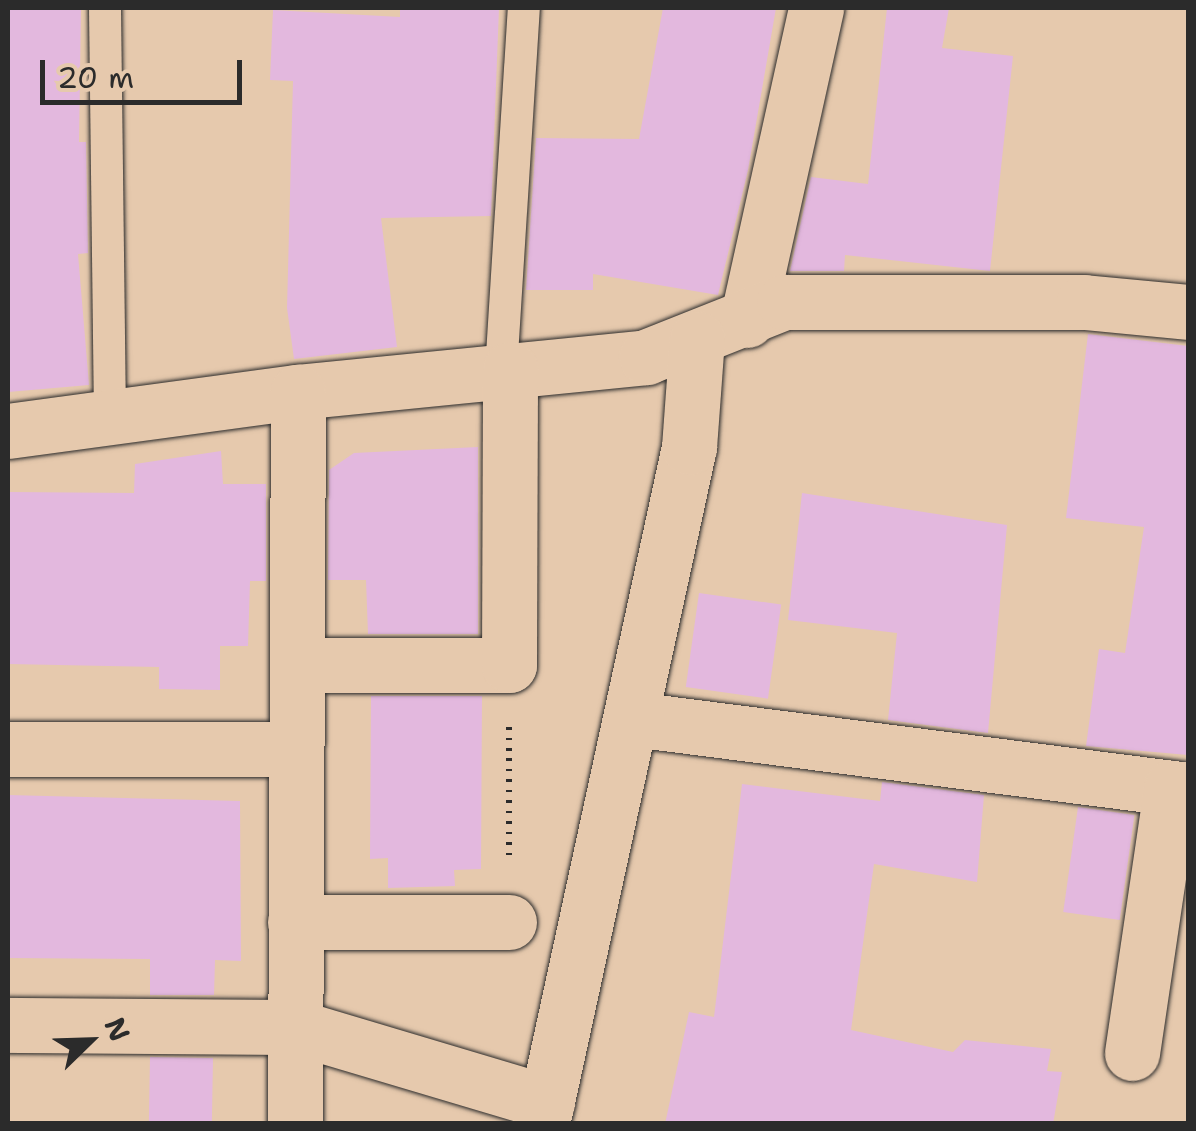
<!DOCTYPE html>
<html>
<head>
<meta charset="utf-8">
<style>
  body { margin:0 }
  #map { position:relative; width:1196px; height:1131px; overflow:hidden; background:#e6c9ad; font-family:"Shantell Sans",sans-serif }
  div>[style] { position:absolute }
  .building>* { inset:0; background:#e3b8de; transform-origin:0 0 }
  .path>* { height:6px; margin-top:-3px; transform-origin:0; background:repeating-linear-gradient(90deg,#2b2b2b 0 2.5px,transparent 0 10.5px) }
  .roads { filter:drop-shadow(0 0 2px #2b2b2b) drop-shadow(0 0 2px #2b2b2b) }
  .service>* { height:32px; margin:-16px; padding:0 16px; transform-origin:16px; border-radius:16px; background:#e6c9ad }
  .minor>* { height:55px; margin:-27.5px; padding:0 27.5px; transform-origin:27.5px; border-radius:27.5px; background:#e6c9ad }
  span { translate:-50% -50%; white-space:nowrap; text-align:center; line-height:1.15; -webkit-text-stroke:8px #e6c9ad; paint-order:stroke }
  .frame { position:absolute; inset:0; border:10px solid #2b2b2b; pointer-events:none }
  .north { position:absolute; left:40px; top:991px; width:100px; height:100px; -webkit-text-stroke:8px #e6c9ad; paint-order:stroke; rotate:67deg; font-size:28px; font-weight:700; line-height:40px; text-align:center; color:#2b2b2b }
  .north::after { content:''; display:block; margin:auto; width:35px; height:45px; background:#2b2b2b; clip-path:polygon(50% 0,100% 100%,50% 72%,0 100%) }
  .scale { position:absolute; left:40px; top:60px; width:202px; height:45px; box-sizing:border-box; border:5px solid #2b2b2b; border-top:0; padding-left:12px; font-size:30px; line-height:35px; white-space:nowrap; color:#2b2b2b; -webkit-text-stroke:8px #e6c9ad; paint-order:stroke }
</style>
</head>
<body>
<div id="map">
  <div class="building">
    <div style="clip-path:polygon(8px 8px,81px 8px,79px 142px,86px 142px,88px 253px,78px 254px,89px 385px,8px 392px)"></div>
    <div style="clip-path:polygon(400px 8px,499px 8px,491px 216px,381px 218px,397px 347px,294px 359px,287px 308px,293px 81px,270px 80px,273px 10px,400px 17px)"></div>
    <div style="clip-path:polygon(663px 8px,776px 8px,748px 170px,718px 295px,593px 274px,593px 290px,526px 290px,536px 138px,639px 139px)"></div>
    <div style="clip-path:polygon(887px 8px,949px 8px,942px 48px,1013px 56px,990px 271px,845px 255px,844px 271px,790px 271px,811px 177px,868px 184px)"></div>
    <div style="clip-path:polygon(1088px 334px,1188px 346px,1188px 755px,1086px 746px,1099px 649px,1125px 653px,1144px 527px,1066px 518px)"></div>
    <div style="clip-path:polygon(478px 447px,478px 634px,368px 634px,366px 580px,328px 580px,329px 470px,354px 453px)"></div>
    <div style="clip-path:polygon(221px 451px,223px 484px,266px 484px,266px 581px,250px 581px,248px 646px,220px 646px,220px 690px,159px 689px,159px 667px,8px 664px,8px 492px,134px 493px,135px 464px)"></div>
    <div style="clip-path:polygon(802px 493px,1007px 525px,988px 733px,888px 720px,897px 633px,788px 620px)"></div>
    <div style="left:699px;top:593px;width:83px;height:95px;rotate:8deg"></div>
    <div style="clip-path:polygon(371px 696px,482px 696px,481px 869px,454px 870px,455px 886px,388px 888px,388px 858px,370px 859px)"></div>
    <div style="clip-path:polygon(882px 782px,984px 795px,977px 882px,874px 864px,851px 1030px,953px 1052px,965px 1040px,1051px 1049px,1047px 1071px,1062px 1072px,1053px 1124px,665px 1124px,689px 1012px,714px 1017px,742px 784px,880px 801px)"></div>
    <div style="clip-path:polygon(8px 795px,240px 801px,241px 961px,215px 960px,214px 995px,150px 995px,150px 959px,8px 958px)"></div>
    <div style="left:1078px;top:807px;width:57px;height:106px;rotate:8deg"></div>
    <div style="left:150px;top:1057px;width:63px;height:67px;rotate:1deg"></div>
  </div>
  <div class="path">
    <div style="left:509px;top:727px;width:132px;rotate:90deg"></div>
  </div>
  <div class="roads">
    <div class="service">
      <div style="left:105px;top:8px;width:409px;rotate:89.3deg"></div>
      <div style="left:501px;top:371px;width:364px;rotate:-86.4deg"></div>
    </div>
    <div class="minor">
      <div style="left:747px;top:320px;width:320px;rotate:-77.5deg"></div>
      <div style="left:8px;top:431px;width:293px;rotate:-7.7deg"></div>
      <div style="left:298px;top:392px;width:350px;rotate:-5.7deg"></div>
      <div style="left:646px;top:357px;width:149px;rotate:-21.7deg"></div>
      <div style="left:784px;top:302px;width:300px"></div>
      <div style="left:1084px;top:302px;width:104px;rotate:5.5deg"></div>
      <div style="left:297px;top:665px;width:212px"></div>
      <div style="left:509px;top:665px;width:296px;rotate:-89.8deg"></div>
      <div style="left:633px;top:719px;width:560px;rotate:7.29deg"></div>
      <div style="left:8px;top:749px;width:287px"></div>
      <div style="left:295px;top:922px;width:214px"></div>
      <div style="left:8px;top:1025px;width:287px;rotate:0.4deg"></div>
      <div style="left:295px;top:1027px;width:263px;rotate:16.6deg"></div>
      <div style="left:1132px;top:1053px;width:268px;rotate:-81.6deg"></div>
      <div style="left:295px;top:1124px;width:732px;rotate:-89.77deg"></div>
      <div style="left:542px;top:1124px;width:693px;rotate:-77.75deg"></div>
      <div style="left:689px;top:447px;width:109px;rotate:-85.8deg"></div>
    </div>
  </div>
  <div class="frame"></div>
  <div class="north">N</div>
  <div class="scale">20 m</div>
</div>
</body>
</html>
